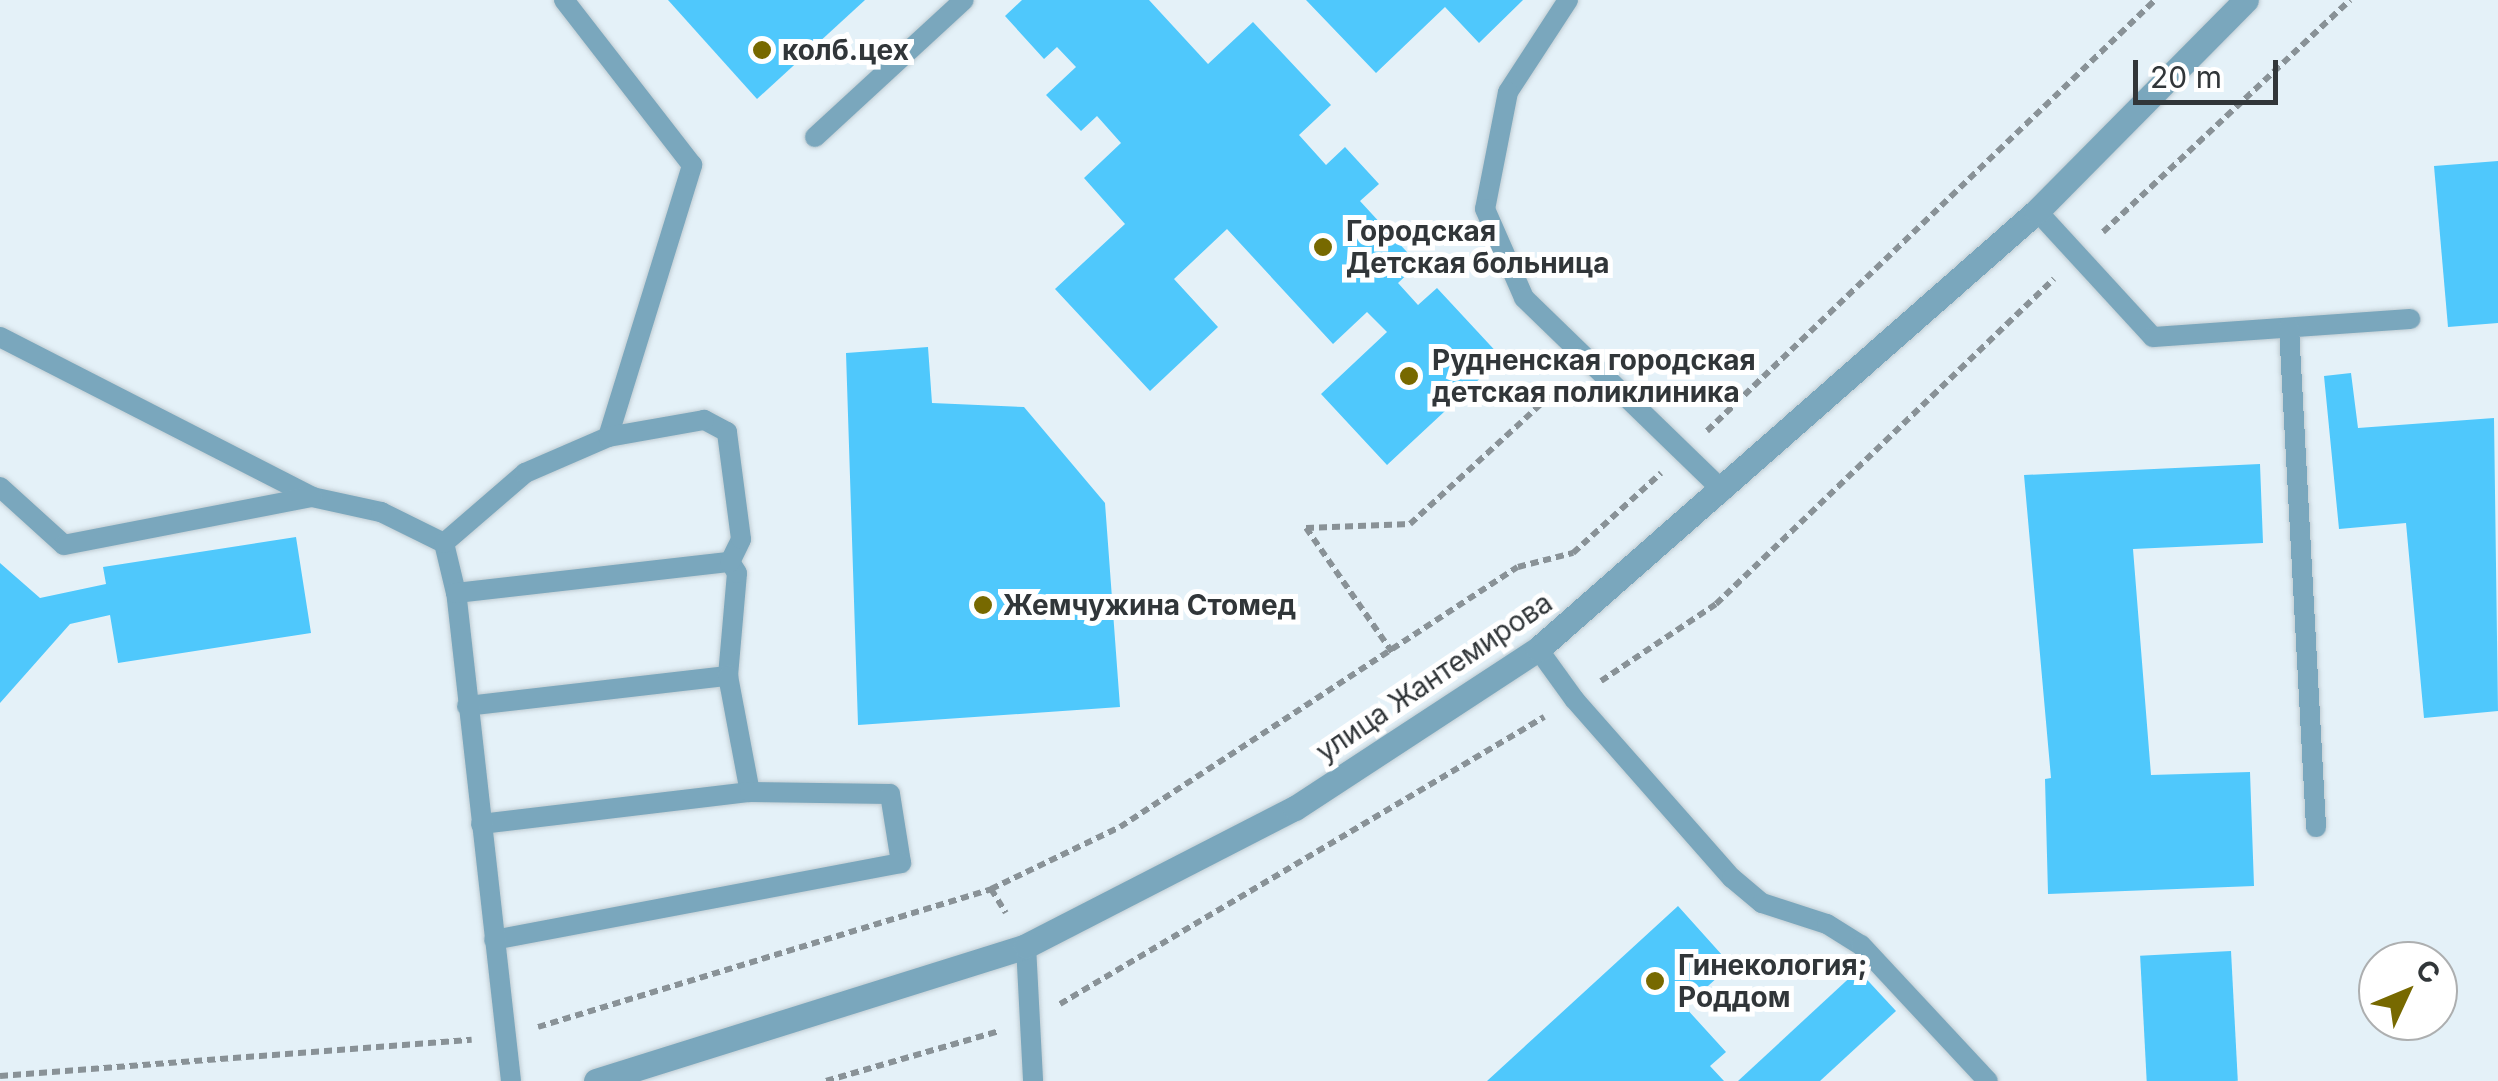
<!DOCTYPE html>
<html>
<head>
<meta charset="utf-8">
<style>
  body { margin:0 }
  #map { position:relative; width:2498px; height:1081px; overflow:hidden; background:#e4f1f8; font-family:Inter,sans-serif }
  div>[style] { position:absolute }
  .building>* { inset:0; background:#4fc8fc; transform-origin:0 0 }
  .path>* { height:6px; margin-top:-3px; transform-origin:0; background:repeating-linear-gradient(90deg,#899297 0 8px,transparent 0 13px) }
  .roads { filter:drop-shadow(0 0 2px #c0ccd2) drop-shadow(0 0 2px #c0ccd2) }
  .lane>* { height:20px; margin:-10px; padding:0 10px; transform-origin:10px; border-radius:10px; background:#7aa7bd }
  .street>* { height:25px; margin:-12.5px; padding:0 12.5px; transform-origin:12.5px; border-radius:12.5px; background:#7aa7bd }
  .dots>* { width:28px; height:28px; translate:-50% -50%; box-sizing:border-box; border:5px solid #fff; border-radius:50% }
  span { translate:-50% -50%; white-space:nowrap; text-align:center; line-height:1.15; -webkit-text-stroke:10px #fff; paint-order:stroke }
  .poi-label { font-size:28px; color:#313639; font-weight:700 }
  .left { translate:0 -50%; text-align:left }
  .street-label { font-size:28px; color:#313639 }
  .north { position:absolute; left:2358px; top:941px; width:100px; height:100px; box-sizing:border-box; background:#fff; border:2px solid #adafb0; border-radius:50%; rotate:46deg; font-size:28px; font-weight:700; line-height:40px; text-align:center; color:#313639 }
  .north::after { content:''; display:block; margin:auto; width:35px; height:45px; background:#776900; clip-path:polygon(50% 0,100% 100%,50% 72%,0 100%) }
  .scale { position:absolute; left:2133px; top:60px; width:145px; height:45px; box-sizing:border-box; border:5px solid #313639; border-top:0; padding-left:12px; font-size:30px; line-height:35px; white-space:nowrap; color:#313639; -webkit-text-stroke:8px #fff; paint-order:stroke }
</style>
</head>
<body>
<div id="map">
  <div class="building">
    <div style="clip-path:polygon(668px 0,865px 0,757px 99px)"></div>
    <div style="clip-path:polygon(1022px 0,1149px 0,1208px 64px,1253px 22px,1331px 105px,1299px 135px,1326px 165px,1345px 147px,1379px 184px,1360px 201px,1418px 264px,1398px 283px,1418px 305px,1437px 288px,1502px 358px,1387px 465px,1321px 394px,1387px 332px,1367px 312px,1333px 344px,1227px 229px,1174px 279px,1218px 327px,1150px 391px,1055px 289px,1125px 224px,1084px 178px,1121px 143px,1097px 116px,1081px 131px,1046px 95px,1076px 67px,1057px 47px,1044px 59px,1005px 16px)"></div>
    <div style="clip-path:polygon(1306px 0,1523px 0,1479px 43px,1445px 7px,1376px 73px)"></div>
    <div style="clip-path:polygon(2498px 161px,2498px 323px,2448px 327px,2434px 166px)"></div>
    <div style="clip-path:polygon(928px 347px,932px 403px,1024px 407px,1105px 503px,1120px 707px,858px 725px,846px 353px)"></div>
    <div style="clip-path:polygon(2351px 373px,2358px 428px,2494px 418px,2498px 711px,2424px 718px,2406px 523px,2339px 529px,2324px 376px)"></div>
    <div style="clip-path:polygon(2260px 464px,2263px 543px,2133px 549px,2151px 775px,2250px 772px,2254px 886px,2048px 894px,2045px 779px,2051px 778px,2024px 475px)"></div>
    <div style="clip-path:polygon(296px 537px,311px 633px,118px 663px,110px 615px,70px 624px,0 703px,0 563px,40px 598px,106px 584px,103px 567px)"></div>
    <div style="clip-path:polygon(1678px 906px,1731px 965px,1685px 1007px,1726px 1052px,1710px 1066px,1724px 1081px,1487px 1081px)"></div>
    <div style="left:2231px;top:951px;width:130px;height:91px;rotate:87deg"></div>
    <div style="clip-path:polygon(1858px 970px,1896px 1011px,1820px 1081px,1738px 1081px)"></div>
  </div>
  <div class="path">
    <div style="left:2103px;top:232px;width:339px;rotate:-43.2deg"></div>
    <div style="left:1707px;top:431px;width:622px;rotate:-43.89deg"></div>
    <div style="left:1392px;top:652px;width:151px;rotate:-124.7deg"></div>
    <div style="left:1306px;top:528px;width:104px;rotate:-2.2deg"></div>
    <div style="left:1410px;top:524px;width:207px;rotate:-42.5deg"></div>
    <div style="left:1601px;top:681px;width:138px;rotate:-33.8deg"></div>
    <div style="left:1716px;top:604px;width:469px;rotate:-43.9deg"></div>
    <div style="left:991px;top:889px;width:28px;rotate:58deg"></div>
    <div style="left:1060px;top:1004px;width:563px;rotate:-30.67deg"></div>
    <div style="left:538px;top:1027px;width:474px;rotate:-16.9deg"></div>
    <div style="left:991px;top:889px;width:143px;rotate:-25.7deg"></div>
    <div style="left:1120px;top:827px;width:475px;rotate:-33.2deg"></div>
    <div style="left:1518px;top:567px;width:57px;rotate:-14.3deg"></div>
    <div style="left:1573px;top:553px;width:119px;rotate:-42.3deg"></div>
    <div style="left:0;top:1076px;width:473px;rotate:-4.4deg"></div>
    <div style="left:826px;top:1081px;width:180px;rotate:-16.1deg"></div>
  </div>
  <div class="roads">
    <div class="lane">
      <div style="left:1568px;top:0;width:110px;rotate:123.1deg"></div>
      <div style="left:1508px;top:92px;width:119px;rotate:101.1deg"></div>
      <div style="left:1485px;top:209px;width:97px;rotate:66.3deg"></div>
      <div style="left:1524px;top:298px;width:277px;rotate:44.1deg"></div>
      <div style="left:815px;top:137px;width:202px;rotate:-42.6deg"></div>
      <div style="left:2037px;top:211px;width:171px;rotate:47.4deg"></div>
      <div style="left:2153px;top:337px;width:258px;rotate:-4deg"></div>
      <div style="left:2289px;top:328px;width:500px;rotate:86.9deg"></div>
      <div style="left:0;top:337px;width:351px;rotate:27.1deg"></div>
      <div style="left:312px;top:497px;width:71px;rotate:12.3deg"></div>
      <div style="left:381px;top:512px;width:70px;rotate:26.2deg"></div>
      <div style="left:444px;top:543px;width:51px;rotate:76.5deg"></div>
      <div style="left:0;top:487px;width:86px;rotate:42.2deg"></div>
      <div style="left:64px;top:545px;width:253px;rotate:-11deg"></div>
      <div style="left:444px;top:543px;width:107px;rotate:-40.8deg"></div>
      <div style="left:525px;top:473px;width:90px;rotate:-23.4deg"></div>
      <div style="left:608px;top:437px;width:285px;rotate:-72.8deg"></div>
      <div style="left:692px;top:165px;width:209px;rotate:-127.8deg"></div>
      <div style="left:1538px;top:649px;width:62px;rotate:54.2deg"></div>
      <div style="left:1574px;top:699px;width:239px;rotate:48.6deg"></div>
      <div style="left:1732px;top:878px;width:39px;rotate:40deg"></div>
      <div style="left:1762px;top:903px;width:68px;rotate:17.9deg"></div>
      <div style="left:1827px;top:924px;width:40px;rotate:32deg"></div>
      <div style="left:1861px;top:945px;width:186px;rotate:47deg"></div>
      <div style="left:728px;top:676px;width:103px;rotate:-85deg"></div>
      <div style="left:737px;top:573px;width:13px;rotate:-122deg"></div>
      <div style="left:467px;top:706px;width:263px;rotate:-6.6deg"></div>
      <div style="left:728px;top:676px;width:118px;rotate:79.3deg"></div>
      <div style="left:481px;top:824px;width:271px;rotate:-6.8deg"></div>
      <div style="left:750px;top:792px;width:140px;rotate:0.8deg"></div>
      <div style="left:890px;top:794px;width:70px;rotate:80.9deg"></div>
      <div style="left:901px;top:863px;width:414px;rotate:169.3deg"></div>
      <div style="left:1026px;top:946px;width:135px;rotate:87deg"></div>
      <div style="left:511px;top:1081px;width:491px;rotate:-96.4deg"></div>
      <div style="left:456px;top:593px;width:276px;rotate:-6.5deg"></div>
      <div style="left:730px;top:562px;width:25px;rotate:-64deg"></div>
      <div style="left:741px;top:539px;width:108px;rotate:-97.5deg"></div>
      <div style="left:727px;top:432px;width:26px;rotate:-152deg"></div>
      <div style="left:704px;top:420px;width:97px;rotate:170deg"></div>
    </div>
    <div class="street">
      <div style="left:596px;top:1081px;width:451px;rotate:-17.4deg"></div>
      <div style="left:1026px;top:946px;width:302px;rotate:-27.2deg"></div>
      <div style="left:1295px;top:808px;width:290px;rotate:-33.2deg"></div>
      <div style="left:1538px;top:649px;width:664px;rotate:-41.28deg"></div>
      <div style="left:2037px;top:211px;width:297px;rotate:-45.3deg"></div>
    </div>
  </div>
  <div class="dots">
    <div style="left:762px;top:50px;background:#776900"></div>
    <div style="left:1323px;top:247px;background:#776900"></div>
    <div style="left:1409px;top:376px;background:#776900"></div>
    <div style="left:983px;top:605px;background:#776900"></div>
    <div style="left:1655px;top:981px;background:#776900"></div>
  </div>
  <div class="poi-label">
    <span class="left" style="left:782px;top:50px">колб.цех</span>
    <span class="left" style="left:1346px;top:247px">Городская<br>Детская больница</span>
    <span class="left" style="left:1432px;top:376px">Рудненская городская<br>детская поликлиника</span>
    <span class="left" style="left:1003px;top:605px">Жемчужина Стомед</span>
    <span class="left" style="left:1678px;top:981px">Гинекология;<br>Роддом</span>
  </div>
  <div class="street-label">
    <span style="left:1434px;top:677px;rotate:-34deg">улица Жантемирова</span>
  </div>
  <div class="north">С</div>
  <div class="scale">20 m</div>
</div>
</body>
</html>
